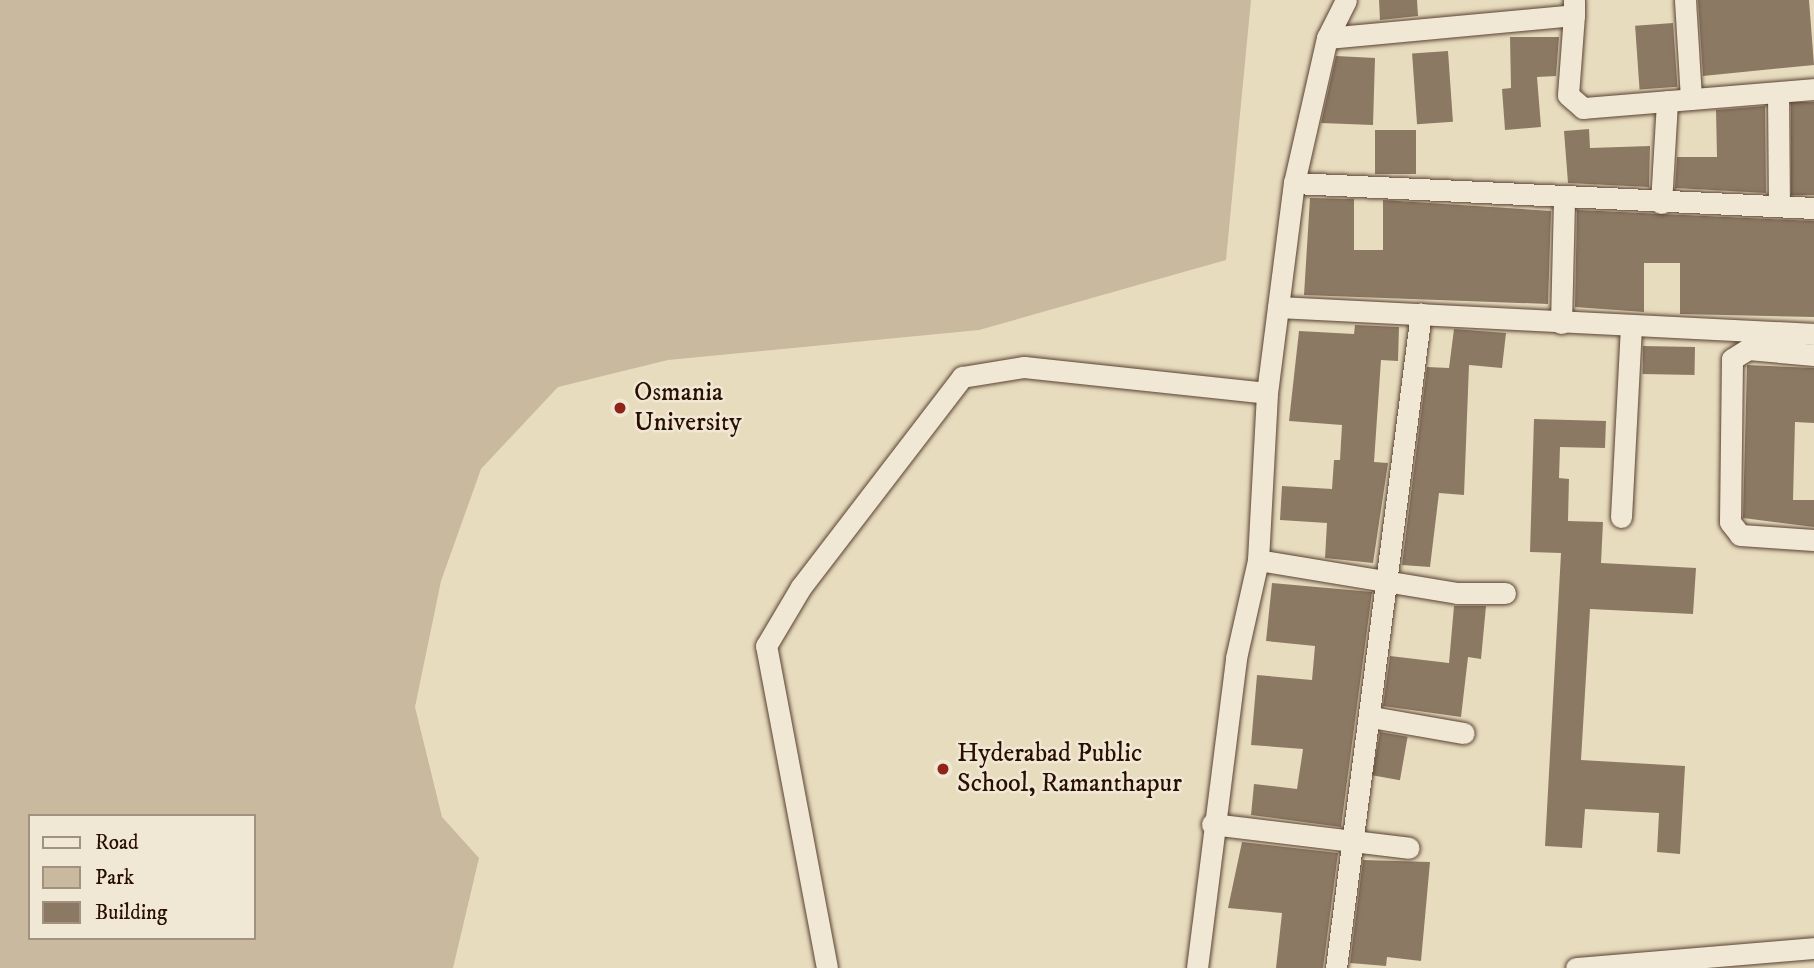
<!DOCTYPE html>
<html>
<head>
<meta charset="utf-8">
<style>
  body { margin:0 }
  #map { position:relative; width:1814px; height:968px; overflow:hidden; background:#e8dcbf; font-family:"IM FELL DW Pica",serif }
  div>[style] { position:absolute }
  .green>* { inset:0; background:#c8b99f }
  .building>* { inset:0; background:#8c7964; transform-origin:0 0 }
  .roads { filter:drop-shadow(0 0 2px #594231) drop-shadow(0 0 2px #594231) }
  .minor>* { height:21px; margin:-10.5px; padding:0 10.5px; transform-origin:10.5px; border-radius:10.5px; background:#f0e8d5 }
  .dots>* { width:19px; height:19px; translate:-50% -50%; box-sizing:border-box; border:4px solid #f0e8d5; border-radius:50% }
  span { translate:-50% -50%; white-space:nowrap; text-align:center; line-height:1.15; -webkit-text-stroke:5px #f0e8d5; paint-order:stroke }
  .poi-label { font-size:26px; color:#290e02 }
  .left { translate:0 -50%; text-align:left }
  .legend { position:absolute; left:28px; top:814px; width:228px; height:126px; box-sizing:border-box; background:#f0e8d5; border:2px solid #a09181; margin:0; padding:9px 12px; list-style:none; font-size:21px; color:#290e02 }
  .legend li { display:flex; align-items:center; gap:14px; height:35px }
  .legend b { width:35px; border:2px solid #a09181 }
</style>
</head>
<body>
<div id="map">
  <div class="green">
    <div style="clip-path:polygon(evenodd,0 0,1251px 0,1226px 260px,979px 330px,668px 360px,558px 387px,481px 469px,441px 581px,415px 707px,442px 817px,479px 858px,453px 968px,0 968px,0 0,30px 816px,254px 816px,254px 938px,30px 938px,30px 816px)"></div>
  </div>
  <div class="building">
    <div style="clip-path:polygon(1379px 0,1417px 0,1418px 16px,1380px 20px)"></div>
    <div style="clip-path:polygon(1698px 0,1809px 0,1814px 65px,1703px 76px)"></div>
    <div style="left:1673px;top:23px;width:64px;height:38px;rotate:86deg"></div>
    <div style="clip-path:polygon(1510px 37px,1559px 37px,1556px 76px,1537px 77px,1541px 127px,1505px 130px,1502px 89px,1511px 88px)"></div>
    <div style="left:1448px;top:51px;width:71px;height:36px;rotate:86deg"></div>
    <div style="clip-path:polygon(1336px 56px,1375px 58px,1373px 125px,1321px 123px)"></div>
    <div style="left:1814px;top:102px;width:93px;height:23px;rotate:90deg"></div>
    <div style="clip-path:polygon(1765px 106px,1766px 193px,1675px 188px,1677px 157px,1717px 157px,1716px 110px)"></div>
    <div style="clip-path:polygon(1589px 129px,1590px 148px,1650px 146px,1649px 187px,1568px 183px,1564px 131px)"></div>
    <div style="left:1375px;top:130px;width:41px;height:44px"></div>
    <div style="clip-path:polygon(1310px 198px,1354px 199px,1354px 250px,1383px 250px,1383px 200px,1551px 211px,1548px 304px,1304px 295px)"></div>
    <div style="clip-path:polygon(1577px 210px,1814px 221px,1814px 317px,1680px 314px,1680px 263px,1644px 263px,1644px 312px,1575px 307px)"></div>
    <div style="clip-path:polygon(1355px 325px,1399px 327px,1398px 361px,1381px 360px,1374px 462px,1388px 463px,1373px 563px,1325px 558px,1327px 523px,1280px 520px,1282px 486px,1332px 489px,1334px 460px,1340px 460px,1342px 425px,1289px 421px,1299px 331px,1354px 334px)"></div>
    <div style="clip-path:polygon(1454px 329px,1506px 333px,1502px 368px,1469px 365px,1464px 495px,1439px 493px,1430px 567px,1402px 565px,1427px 367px,1449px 368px)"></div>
    <div style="left:1643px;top:346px;width:52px;height:28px;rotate:1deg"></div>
    <div style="clip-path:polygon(1747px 365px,1814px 368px,1814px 423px,1795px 422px,1793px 500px,1814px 500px,1814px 527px,1743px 518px)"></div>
    <div style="clip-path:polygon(1534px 419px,1606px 421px,1605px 448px,1560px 447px,1559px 478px,1569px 479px,1568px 521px,1603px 522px,1601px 563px,1696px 568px,1693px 614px,1590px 609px,1581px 760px,1685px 766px,1680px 854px,1657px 852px,1659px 813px,1585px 809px,1582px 848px,1545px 846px,1561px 553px,1530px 552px)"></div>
    <div style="clip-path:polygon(1272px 583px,1372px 592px,1341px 827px,1251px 815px,1254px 784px,1297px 789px,1303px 749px,1251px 745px,1257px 675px,1312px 680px,1315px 646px,1266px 641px)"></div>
    <div style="clip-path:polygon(1454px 606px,1486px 606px,1481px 659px,1468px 657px,1461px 717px,1383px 706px,1390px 656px,1449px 663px)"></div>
    <div style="left:1380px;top:732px;width:28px;height:44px;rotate:10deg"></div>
    <div style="clip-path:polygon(1242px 842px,1338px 853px,1323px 968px,1276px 968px,1282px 913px,1228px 908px)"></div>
    <div style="clip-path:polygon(1363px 860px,1430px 862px,1421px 961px,1387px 957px,1386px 966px,1350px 963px)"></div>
  </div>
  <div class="roads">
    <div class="minor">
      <div style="left:1685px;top:0;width:99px;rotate:86.5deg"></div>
      <div style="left:1574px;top:15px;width:80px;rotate:94.3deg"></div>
      <div style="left:1568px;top:95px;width:20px;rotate:41deg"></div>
      <div style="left:1583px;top:108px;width:232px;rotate:-4.7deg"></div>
      <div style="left:1327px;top:38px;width:248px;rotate:-5.3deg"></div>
      <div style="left:1574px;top:15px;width:15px;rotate:-90deg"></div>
      <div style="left:1778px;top:93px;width:113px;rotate:89.5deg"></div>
      <div style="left:1294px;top:183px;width:521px;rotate:2.75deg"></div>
      <div style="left:1661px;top:203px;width:102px;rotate:-86.6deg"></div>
      <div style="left:1278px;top:307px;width:537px;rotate:2.88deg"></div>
      <div style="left:1561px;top:323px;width:124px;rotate:-88.6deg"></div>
      <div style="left:1814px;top:355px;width:66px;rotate:-174.8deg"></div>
      <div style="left:1748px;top:349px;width:19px;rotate:148deg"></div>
      <div style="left:1732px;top:359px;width:163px;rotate:90.7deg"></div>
      <div style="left:1730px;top:522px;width:16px;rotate:52deg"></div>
      <div style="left:1740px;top:535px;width:74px;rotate:3.9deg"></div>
      <div style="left:1621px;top:517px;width:190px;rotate:-87deg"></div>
      <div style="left:1258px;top:560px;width:202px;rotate:9.4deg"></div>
      <div style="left:1457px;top:593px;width:48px"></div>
      <div style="left:1371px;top:717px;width:94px;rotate:9.8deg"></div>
      <div style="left:1212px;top:824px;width:198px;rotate:6.9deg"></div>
      <div style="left:827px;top:968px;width:328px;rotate:-100.7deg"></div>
      <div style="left:766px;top:646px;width:69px;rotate:-59.3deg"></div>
      <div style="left:801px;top:587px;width:265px;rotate:-52.5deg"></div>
      <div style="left:962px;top:377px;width:63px;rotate:-9.2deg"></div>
      <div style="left:1024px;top:367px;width:244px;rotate:6.1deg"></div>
      <div style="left:1197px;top:968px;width:312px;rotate:-82.8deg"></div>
      <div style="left:1236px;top:658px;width:100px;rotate:-77.3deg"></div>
      <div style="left:1258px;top:560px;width:167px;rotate:-86.9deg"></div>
      <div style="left:1267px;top:393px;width:212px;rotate:-82.7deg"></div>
      <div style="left:1294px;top:183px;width:149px;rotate:-77.2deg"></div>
      <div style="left:1327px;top:38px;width:42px;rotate:-63.4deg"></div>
      <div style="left:1336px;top:968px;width:660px;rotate:-82.61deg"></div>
      <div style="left:1576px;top:968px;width:239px;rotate:-4.8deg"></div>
    </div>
  </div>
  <div class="dots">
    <div style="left:620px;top:408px;background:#8f2418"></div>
    <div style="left:943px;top:769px;background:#8f2418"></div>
  </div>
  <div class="poi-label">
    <span class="left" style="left:634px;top:408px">Osmania<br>University</span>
    <span class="left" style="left:957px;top:769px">Hyderabad Public<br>School, Ramanthapur</span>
  </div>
  <ul class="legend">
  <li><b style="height:9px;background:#f0e8d5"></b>Road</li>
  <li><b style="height:19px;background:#c8b99f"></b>Park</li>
  <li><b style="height:19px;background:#8c7964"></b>Building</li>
  </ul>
</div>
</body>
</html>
